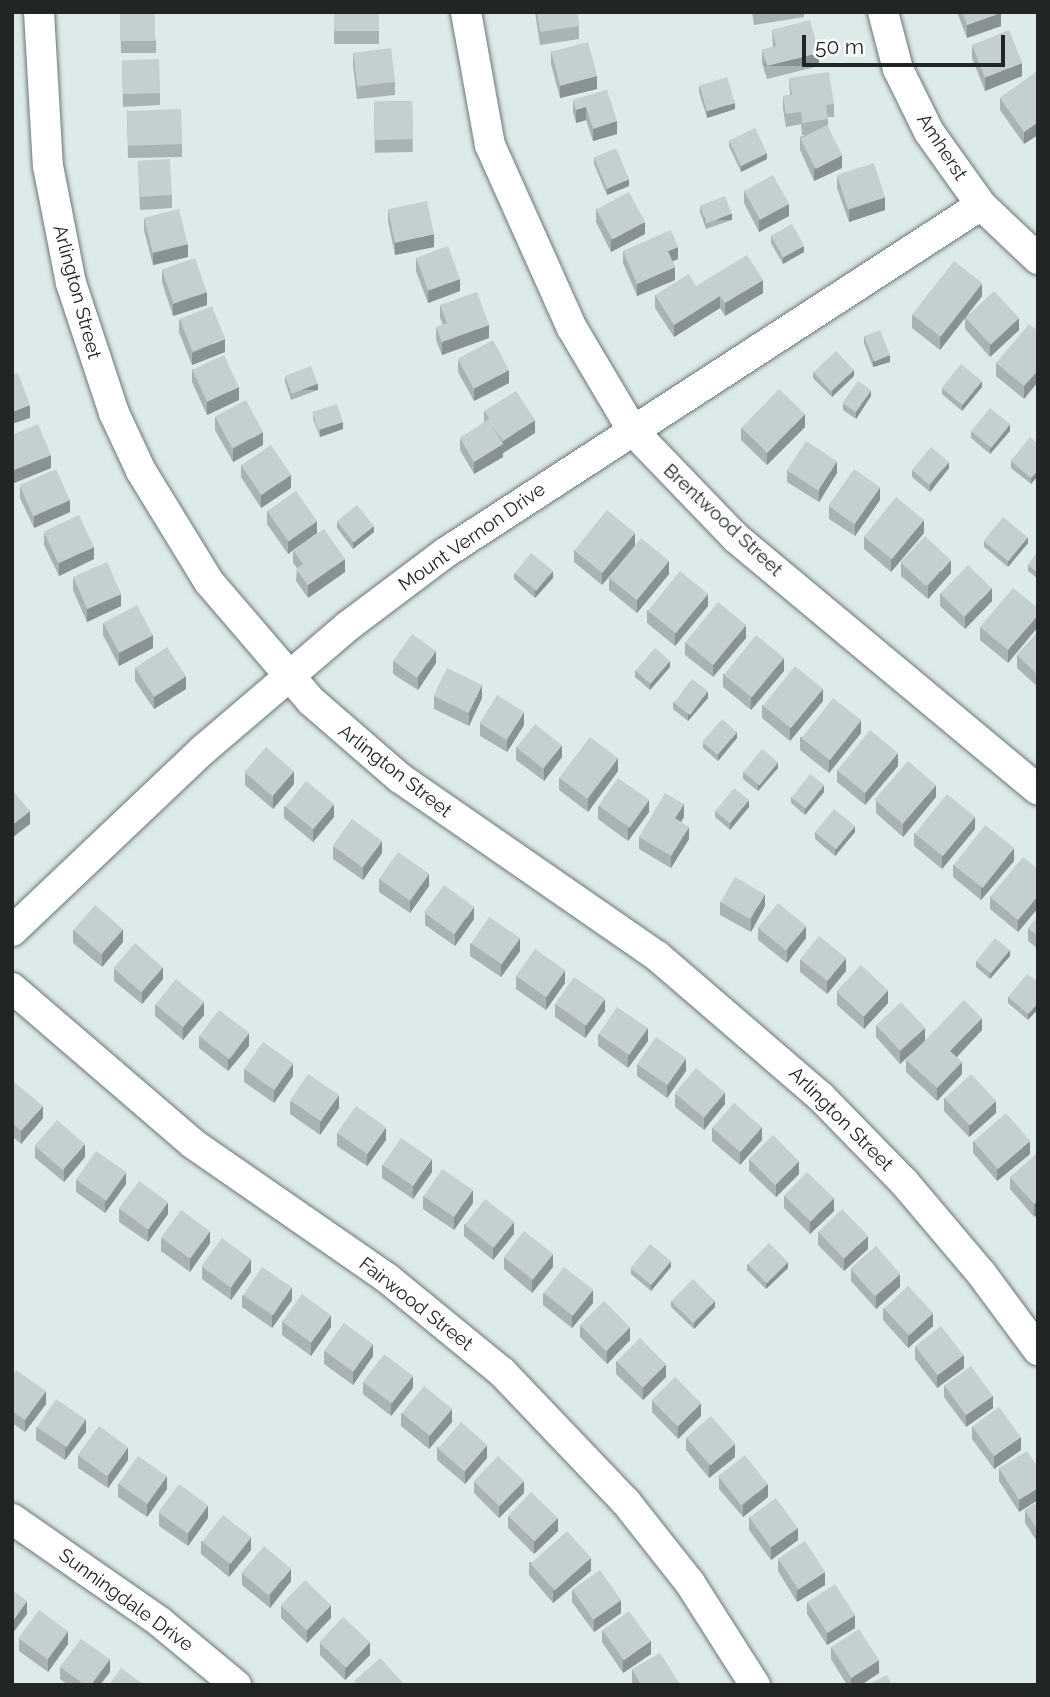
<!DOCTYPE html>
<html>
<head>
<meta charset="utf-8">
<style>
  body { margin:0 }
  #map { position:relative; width:1050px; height:1697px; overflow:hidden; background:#ddeaea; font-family:Raleway,sans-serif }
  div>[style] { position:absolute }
  .roads { filter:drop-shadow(0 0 2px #6b7676) drop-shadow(0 0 2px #6b7676) }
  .minor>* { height:30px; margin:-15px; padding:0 15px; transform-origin:15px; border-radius:15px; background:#fff }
  .wall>* { inset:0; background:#a9b3b3; transform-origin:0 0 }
  .shaded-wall>* { inset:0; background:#899292; transform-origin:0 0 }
  .building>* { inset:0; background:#c4d0d0; transform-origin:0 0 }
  span { translate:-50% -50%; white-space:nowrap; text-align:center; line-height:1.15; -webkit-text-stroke:6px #fff; paint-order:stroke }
  .street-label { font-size:19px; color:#212525 }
  .frame { position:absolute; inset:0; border:14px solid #212525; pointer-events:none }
  .scale { position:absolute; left:802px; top:35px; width:203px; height:32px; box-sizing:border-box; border:4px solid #212525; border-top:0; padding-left:9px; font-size:21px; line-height:24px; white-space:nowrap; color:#212525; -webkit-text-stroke:5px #fff; paint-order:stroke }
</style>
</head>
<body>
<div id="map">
  <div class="roads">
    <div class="minor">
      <div style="left:39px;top:12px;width:154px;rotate:86.7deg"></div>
      <div style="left:48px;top:166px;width:119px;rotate:78.9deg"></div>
      <div style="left:71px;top:283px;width:137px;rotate:71.7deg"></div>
      <div style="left:114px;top:413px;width:64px;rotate:65deg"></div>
      <div style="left:141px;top:471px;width:130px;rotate:58.5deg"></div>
      <div style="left:209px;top:582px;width:157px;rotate:49.4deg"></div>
      <div style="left:311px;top:701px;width:118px;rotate:40.9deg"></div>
      <div style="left:400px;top:778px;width:313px;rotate:34.7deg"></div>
      <div style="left:657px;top:956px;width:216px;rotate:40.7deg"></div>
      <div style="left:821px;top:1097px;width:119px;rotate:45.7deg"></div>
      <div style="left:904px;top:1182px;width:119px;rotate:49.8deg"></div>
      <div style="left:981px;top:1273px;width:96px;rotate:53.5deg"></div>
      <div style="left:466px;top:12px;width:135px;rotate:79.8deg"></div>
      <div style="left:490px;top:145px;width:201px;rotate:65.9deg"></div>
      <div style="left:572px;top:328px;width:120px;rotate:59.4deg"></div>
      <div style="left:633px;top:431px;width:149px;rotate:46.1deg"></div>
      <div style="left:736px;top:538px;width:393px;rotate:39.8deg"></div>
      <div style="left:883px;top:12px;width:59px;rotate:75.3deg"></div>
      <div style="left:898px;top:69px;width:70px;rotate:63.8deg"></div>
      <div style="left:929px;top:132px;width:90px;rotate:54.5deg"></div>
      <div style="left:981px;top:205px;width:79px;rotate:43.5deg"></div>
      <div style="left:12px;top:931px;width:265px;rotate:-43.5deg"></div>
      <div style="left:204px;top:749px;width:189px;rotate:-40.5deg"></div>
      <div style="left:348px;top:626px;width:121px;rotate:-37deg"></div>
      <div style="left:445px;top:553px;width:639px;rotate:-32.99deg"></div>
      <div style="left:12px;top:988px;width:238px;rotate:40.7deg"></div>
      <div style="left:192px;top:1143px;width:237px;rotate:34.7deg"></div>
      <div style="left:387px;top:1278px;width:149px;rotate:39.3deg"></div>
      <div style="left:502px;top:1372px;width:180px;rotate:46.4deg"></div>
      <div style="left:626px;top:1502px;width:103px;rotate:51.7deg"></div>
      <div style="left:690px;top:1583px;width:121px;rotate:57.5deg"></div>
      <div style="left:12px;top:1519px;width:180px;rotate:34.8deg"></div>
      <div style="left:160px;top:1622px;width:99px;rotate:39.7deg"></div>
    </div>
  </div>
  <div class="wall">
    <div style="clip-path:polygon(120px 12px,156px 40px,156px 53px,121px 53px)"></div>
    <div style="left:334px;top:12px;width:45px;height:32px"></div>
    <div style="clip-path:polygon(535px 12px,577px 12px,579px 26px,579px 39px,540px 45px)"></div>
    <div style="clip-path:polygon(752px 12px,804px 12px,804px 17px,754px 25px)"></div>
    <div style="clip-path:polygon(957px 12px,1000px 12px,1001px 26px,967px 38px)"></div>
    <div style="clip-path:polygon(772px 30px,819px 66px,767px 79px,762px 63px,762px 50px,773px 47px)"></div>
    <div style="clip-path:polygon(972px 45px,1022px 76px,985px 91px,972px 58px)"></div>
    <div style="clip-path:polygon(551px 51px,597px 89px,560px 98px,551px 64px)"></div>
    <div style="clip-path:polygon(353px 53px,395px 82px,395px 95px,357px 99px,353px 65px)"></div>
    <div style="clip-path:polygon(122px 61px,160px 93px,160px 105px,123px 107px)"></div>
    <div style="clip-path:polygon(1038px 71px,1024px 144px,1000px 110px,1000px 98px)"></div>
    <div style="clip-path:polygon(789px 78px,834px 104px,834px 117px,828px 117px,828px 126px,842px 168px,814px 181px,800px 150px,800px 137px,805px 135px,802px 135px,801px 124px,786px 127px,783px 109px,783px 96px,790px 95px)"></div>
    <div style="clip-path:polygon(699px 86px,735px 109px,707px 118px,699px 92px)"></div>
    <div style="clip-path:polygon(607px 90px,617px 134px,593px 141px,586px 120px,576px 123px,573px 112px,573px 100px)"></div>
    <div style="left:412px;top:101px;width:51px;height:38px;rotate:89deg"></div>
    <div style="clip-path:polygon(127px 110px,182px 144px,182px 157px,128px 158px)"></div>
    <div style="clip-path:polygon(729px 140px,767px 159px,741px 172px,729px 146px)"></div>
    <div style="clip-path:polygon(594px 157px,629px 186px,607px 195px,594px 164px)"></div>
    <div style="clip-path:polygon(138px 162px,172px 195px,172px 208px,140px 210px)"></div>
    <div style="clip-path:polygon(837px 176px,885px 210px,849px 222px,837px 188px)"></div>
    <div style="clip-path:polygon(744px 190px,789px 216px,759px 232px,744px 203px)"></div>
    <div style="clip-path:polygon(700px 206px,732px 220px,706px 229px,700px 212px)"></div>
    <div style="clip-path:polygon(388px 209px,434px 247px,395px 255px,388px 221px)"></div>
    <div style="clip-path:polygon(596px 209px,645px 234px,611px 252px,596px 222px)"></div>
    <div style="clip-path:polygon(144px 218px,188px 257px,153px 265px,144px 230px)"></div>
    <div style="clip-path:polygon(771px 236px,804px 252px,783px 264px,771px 243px)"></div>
    <div style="clip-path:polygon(623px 251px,678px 259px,673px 261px,675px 280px,637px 296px,623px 263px)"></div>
    <div style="clip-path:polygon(416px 258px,460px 291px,428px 303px,416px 271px)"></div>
    <div style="clip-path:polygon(162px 269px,207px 305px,173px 316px,162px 282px)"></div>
    <div style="clip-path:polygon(696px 286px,763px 293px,725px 316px,720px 308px,674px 337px,655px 308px,655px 295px)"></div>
    <div style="clip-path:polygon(982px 296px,968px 314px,1019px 330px,990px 357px,965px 329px,965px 318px,940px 350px,912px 328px,912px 315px)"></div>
    <div style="clip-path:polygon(440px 305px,489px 338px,442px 355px,436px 340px,436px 327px,443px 325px,440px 318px)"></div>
    <div style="clip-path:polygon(179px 319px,225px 352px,192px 365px,179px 332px)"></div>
    <div style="clip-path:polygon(1038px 331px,1024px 399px,996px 376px,996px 363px)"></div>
    <div style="clip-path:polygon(864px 336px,890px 362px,873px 367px,864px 343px)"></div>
    <div style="clip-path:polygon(458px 359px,509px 383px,474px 401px,458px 372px)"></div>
    <div style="clip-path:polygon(192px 369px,239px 400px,207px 415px,192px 382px)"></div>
    <div style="clip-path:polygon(813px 372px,854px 376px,832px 397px,813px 378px)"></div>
    <div style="clip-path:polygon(285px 376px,318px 390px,291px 400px,285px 382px)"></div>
    <div style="clip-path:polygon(982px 387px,962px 411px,942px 394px,942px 388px)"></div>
    <div style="clip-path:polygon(871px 396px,856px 419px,843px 410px,843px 403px)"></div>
    <div style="clip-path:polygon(484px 411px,535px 433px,503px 453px,503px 457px,474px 474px,460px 450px,460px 438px,484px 423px)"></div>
    <div style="clip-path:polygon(313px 413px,343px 429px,320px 437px,313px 419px)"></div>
    <div style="clip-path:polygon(215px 417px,263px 445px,233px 462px,215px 430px)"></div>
    <div style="clip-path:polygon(741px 427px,805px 427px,767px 465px,741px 440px)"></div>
    <div style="clip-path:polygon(971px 431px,1010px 431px,990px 454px,971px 438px)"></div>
    <div style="clip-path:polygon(12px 435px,51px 468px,14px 483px,12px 478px)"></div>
    <div style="clip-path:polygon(1038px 444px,1031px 484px,1011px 468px,1011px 461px)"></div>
    <div style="clip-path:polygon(241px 465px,291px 488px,261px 508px,241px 477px)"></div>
    <div style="clip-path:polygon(949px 468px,930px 492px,912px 477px,912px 470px)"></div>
    <div style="clip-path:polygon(787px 470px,837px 473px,819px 502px,787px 482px)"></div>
    <div style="clip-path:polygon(20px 486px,70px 512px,34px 528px,20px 498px)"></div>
    <div style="clip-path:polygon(880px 500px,855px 536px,829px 519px,829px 506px)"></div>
    <div style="clip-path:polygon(267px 511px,317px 533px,288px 554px,267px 524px)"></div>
    <div style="clip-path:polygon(337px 522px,374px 532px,353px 549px,337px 528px)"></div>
    <div style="clip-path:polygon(44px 533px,94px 559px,59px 576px,44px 545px)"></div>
    <div style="clip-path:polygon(924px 533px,891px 572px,864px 549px,864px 537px)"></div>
    <div style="clip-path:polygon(984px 541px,1028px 543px,1008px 567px,984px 547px)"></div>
    <div style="clip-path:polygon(635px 546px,602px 585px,574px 562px,574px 550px)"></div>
    <div style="clip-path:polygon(293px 550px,345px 572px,308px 598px,296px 581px,297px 568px,293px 563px)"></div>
    <div style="clip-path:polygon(1038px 552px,1038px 579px,1028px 571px,1028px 565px)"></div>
    <div style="clip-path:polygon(901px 563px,951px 573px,928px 599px,901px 576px)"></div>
    <div style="clip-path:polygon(514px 573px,553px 578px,535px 598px,514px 579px)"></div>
    <div style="clip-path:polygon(669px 574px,637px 613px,609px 590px,609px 578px)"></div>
    <div style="clip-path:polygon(73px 577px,121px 606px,87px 622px,73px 590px)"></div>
    <div style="clip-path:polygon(940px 593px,992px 601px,965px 629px,940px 606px)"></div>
    <div style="clip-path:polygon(708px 606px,675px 646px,647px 623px,647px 610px)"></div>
    <div style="clip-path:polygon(1038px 608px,1008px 663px,980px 640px,980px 627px)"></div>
    <div style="clip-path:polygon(103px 623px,153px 648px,119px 666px,103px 635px)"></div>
    <div style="clip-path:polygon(1038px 632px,1038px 687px,1017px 668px,1017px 655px)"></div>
    <div style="clip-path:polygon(746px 638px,713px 677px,685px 655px,685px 642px)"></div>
    <div style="clip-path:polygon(393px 661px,436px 663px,418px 690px,393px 674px)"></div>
    <div style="clip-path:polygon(670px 667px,650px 690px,635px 677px,635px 671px)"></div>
    <div style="clip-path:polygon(135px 668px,186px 689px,154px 709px,135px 681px)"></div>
    <div style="clip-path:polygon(784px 671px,751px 710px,723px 687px,723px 674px)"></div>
    <div style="clip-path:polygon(434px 696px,482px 698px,469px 726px,434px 709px)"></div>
    <div style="clip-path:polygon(708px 698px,688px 721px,673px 709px,673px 702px)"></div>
    <div style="clip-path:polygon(823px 701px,790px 741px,762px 718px,762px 705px)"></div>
    <div style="clip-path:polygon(480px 723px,524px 725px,507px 752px,480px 736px)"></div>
    <div style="clip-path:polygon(861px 733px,829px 773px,800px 750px,800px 737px)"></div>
    <div style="clip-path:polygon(737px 738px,718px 761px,703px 748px,703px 742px)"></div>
    <div style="clip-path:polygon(516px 747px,562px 757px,544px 781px,516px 760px)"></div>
    <div style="clip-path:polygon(898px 766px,865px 805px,837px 782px,837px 770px)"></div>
    <div style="clip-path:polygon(778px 768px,758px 791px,743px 779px,743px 772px)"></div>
    <div style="clip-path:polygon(618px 771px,588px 812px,559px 790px,559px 778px)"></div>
    <div style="clip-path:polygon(245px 772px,294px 784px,273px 809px,245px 785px)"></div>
    <div style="clip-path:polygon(824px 792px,805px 815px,791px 803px,791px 797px)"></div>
    <div style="clip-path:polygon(936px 797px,903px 837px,876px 813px,876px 801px)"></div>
    <div style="clip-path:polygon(284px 806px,334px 817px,313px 842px,284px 818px)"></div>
    <div style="clip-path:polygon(598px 806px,649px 812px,628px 841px,598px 819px)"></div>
    <div style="clip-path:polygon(749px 807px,730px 830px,715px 817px,715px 811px)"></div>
    <div style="clip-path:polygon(684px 817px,681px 822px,689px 839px,671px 868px,639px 849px,639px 837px)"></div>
    <div style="clip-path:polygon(975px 829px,942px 869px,914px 846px,914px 833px)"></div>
    <div style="clip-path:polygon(815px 832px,855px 832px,835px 856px,815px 839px)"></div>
    <div style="clip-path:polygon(333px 846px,382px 853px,363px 880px,333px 859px)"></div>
    <div style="clip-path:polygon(1014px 861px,981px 900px,953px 877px,953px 865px)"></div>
    <div style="clip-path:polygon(1038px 869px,1038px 908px,1018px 932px,990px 909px,990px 897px)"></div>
    <div style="clip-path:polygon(379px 879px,429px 886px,410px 913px,379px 892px)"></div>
    <div style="clip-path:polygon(720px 902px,765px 906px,751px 932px,720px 915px)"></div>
    <div style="clip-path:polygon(425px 913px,474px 919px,455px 946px,425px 925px)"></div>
    <div style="clip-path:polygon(1038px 916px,1038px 949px,1028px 941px,1028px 928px)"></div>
    <div style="clip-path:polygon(758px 928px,806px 938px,787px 963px,758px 940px)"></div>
    <div style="clip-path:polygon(73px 930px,123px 942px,102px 967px,73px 943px)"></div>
    <div style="clip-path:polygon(470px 943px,520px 951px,501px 977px,470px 956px)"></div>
    <div style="clip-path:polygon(1010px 956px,990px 979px,976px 967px,976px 961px)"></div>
    <div style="clip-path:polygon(800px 959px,846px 971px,827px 994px,800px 972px)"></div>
    <div style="clip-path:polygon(114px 968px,163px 979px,142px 1004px,114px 981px)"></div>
    <div style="clip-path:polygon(516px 976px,565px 983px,546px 1010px,516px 989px)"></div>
    <div style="clip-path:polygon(1038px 982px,1028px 1020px,1008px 1003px,1008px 997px)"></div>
    <div style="clip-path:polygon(837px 992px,888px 1003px,864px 1029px,837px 1005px)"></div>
    <div style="clip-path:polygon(155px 1004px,204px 1015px,183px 1040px,155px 1016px)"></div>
    <div style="clip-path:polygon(555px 1004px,605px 1011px,585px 1038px,555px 1017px)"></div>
    <div style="clip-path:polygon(876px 1025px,925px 1040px,982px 1030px,957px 1057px,962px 1074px,937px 1101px,906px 1072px,906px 1060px,921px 1044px,900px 1064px,876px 1037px)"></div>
    <div style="clip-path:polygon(598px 1034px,648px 1041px,628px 1068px,598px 1046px)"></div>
    <div style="clip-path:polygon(199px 1036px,249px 1046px,228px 1071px,199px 1048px)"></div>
    <div style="clip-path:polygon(637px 1064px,686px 1071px,667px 1098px,637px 1076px)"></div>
    <div style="clip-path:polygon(244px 1069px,293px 1076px,274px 1103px,244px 1082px)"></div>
    <div style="clip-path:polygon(12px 1085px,43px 1118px,21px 1144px,12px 1136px)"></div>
    <div style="clip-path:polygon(675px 1094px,725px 1104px,704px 1130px,675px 1107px)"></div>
    <div style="clip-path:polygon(944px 1098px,996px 1113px,969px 1137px,944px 1111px)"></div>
    <div style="clip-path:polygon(290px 1101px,339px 1108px,320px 1135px,290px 1114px)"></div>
    <div style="clip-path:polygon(712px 1128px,762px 1140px,740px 1165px,712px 1141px)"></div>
    <div style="clip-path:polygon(337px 1133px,386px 1140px,367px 1166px,337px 1146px)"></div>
    <div style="clip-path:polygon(973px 1141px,1030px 1154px,997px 1181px,973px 1153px)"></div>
    <div style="clip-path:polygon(35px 1146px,85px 1157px,64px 1182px,35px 1158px)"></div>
    <div style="clip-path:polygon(1038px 1156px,1038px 1214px,1034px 1217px,1010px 1189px,1010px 1177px)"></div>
    <div style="clip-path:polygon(749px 1159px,799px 1174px,776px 1197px,749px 1171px)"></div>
    <div style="clip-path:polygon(382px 1165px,432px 1172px,413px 1199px,382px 1178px)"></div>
    <div style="clip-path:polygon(76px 1180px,126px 1184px,105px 1213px,76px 1192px)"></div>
    <div style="clip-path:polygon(423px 1196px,473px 1203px,454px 1230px,423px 1209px)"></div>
    <div style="clip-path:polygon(784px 1196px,834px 1211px,810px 1234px,784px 1208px)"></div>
    <div style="clip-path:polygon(119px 1209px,168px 1214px,148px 1242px,119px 1222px)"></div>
    <div style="clip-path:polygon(464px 1224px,514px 1234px,493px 1260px,464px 1236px)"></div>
    <div style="clip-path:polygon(818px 1232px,868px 1249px,844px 1271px,818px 1245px)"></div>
    <div style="clip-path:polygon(161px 1238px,210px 1243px,190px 1272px,161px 1251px)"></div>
    <div style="clip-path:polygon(504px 1257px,553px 1267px,532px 1293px,504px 1269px)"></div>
    <div style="clip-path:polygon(747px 1264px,788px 1268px,766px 1289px,747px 1270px)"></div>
    <div style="clip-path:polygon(202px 1267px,251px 1272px,231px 1300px,202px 1279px)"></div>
    <div style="clip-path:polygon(671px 1267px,651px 1291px,631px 1274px,631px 1268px)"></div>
    <div style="clip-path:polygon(851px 1269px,900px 1287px,876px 1309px,851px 1281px)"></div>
    <div style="clip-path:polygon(543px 1293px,593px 1303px,572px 1328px,543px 1305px)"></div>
    <div style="clip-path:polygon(242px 1295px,292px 1300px,272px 1328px,242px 1307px)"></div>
    <div style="clip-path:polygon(671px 1301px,715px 1307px,694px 1329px,671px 1307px)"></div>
    <div style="clip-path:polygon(883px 1308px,933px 1326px,908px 1348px,883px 1320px)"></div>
    <div style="clip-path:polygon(282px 1322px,331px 1327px,311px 1356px,282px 1335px)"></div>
    <div style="clip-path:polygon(580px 1325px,630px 1340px,607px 1364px,580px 1337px)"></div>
    <div style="clip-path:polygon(915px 1346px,964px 1368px,937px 1388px,915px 1359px)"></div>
    <div style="clip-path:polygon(324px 1351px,373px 1356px,353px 1385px,324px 1364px)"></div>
    <div style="clip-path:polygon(616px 1361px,666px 1377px,643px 1400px,616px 1374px)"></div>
    <div style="clip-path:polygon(12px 1376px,46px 1404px,25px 1432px,12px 1423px)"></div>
    <div style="clip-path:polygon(363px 1382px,413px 1388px,391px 1416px,363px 1394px)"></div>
    <div style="clip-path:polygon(944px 1385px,993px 1408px,966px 1427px,944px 1397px)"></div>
    <div style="clip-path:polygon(652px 1400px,701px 1416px,678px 1439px,652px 1412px)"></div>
    <div style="clip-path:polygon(401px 1413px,452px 1422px,429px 1449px,401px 1426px)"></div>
    <div style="clip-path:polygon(972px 1426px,1021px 1450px,994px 1469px,972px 1439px)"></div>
    <div style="clip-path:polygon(36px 1427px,86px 1432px,65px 1460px,36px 1440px)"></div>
    <div style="clip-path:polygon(686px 1437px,735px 1457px,709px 1478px,686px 1450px)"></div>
    <div style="clip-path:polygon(437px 1447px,487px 1458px,465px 1484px,437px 1460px)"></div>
    <div style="clip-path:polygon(78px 1455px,128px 1460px,108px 1488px,78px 1468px)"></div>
    <div style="clip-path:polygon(999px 1468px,1038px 1468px,1038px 1500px,1019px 1512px,999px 1481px)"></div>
    <div style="clip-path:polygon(719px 1477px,768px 1497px,743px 1517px,719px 1489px)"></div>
    <div style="clip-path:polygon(474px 1481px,524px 1493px,499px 1518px,474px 1493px)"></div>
    <div style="clip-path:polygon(118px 1484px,167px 1489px,147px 1517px,118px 1497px)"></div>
    <div style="clip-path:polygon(1038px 1502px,1038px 1543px,1025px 1523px,1025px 1510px)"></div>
    <div style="clip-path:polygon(159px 1513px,208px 1518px,188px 1546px,159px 1526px)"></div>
    <div style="clip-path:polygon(508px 1516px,558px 1531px,534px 1554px,508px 1528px)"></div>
    <div style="clip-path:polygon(749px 1517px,798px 1540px,771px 1560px,749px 1530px)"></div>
    <div style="clip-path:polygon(201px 1541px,251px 1550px,229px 1577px,201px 1554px)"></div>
    <div style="clip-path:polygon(778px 1559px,825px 1585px,797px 1602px,778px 1571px)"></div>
    <div style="clip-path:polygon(529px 1562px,591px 1571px,553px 1603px,529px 1575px)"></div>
    <div style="clip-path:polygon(242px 1573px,291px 1581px,270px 1608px,242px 1585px)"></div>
    <div style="clip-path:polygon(572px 1589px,621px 1613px,594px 1632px,572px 1602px)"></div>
    <div style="clip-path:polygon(807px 1602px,855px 1628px,827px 1645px,807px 1614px)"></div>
    <div style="clip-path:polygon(281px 1606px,331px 1618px,307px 1643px,281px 1618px)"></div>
    <div style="clip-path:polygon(602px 1630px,651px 1654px,623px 1673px,602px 1642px)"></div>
    <div style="clip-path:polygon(19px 1639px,68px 1644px,48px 1672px,19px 1651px)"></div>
    <div style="clip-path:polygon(320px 1643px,370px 1655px,345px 1680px,320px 1655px)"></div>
    <div style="clip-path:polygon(831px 1647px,879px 1673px,861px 1685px,847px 1685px,831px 1659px)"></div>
    <div style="clip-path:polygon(60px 1667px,110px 1672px,100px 1685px,68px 1685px,60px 1679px)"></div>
    <div style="clip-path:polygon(632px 1669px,680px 1685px,633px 1685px,632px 1682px)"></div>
  </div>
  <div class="shaded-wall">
    <div style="clip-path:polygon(1001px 13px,1001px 26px,967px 38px,967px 25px)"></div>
    <div style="left:819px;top:53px;width:13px;height:54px;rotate:90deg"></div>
    <div style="clip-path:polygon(1022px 63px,1022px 76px,985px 91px,985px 78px)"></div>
    <div style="clip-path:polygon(597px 76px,597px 89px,560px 98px,560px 86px)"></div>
    <div style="clip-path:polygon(735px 103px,735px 109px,707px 118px,707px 111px)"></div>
    <div style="clip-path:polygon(586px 107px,586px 120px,576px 123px,576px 110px)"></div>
    <div style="clip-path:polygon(617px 121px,617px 134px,593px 141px,593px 129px)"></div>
    <div style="clip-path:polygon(1038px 122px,1038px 135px,1024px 144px,1024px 132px)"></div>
    <div style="clip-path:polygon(767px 153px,767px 159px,741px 172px,741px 165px)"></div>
    <div style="clip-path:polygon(842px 155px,842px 168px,814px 181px,814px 168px)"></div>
    <div style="clip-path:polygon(629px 179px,629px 186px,607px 195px,607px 188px)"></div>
    <div style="clip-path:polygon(885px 197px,885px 210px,849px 222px,849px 210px)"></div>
    <div style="clip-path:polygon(789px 204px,789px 216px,759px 232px,759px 220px)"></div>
    <div style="left:732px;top:214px;width:6px;height:28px;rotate:90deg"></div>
    <div style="clip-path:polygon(645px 222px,645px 234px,611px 252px,611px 239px)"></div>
    <div style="clip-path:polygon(434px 234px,434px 247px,395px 255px,395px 243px)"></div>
    <div style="clip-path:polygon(188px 244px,188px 257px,153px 265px,153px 253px)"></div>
    <div style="clip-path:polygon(804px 246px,804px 252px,783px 264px,783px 257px)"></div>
    <div style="clip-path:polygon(678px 247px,678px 259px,668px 263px,668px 251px)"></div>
    <div style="clip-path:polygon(675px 267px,675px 280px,637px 296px,637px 284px)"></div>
    <div style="clip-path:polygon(460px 279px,460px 291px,428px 303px,428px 291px)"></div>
    <div style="clip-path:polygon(763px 280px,763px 293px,725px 316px,725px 303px)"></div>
    <div style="clip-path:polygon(982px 283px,982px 296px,940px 350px,940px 337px)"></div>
    <div style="clip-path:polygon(207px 292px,207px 305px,173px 316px,173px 304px)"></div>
    <div style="clip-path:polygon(720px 296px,720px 308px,674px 337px,674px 325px)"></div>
    <div style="clip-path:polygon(1019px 318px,1019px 330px,990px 357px,990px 344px)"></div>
    <div style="clip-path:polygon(489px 325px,489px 338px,442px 355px,442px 342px)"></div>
    <div style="clip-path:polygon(225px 339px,225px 352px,192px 365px,192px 353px)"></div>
    <div style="clip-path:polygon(890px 355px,890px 362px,873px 367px,873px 361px)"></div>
    <div style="clip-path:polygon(509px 370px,509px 383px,474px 401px,474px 389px)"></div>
    <div style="clip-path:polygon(854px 370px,854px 376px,832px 397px,832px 391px)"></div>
    <div style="clip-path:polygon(1038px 370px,1038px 382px,1024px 399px,1024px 386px)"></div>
    <div style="clip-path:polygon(982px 381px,982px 387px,962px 411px,962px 405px)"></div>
    <div style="left:318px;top:384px;width:6px;height:29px;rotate:90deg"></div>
    <div style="clip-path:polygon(239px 387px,239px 400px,207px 415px,207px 402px)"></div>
    <div style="clip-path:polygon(871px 390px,871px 396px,856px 419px,856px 412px)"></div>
    <div style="clip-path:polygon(30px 405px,30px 418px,12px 424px,12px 412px)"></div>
    <div style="clip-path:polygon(805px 414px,805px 427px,767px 465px,767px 453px)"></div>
    <div style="clip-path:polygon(535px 420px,535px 433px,503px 453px,503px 441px)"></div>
    <div style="clip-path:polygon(343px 422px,343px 429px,320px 437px,320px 430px)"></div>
    <div style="clip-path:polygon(1010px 424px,1010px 431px,990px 454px,990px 447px)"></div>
    <div style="clip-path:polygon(263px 432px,263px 445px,233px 462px,233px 449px)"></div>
    <div style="clip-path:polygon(503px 444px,503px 457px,474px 474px,474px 462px)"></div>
    <div style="clip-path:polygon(51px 455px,51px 468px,14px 483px,14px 470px)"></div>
    <div style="clip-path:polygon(837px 461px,837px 473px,819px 502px,819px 490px)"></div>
    <div style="clip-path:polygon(949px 462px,949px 468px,930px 492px,930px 485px)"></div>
    <div style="clip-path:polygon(1038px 470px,1038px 476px,1031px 484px,1031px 478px)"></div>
    <div style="clip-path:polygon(291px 475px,291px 488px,261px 508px,261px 495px)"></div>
    <div style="clip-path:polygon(880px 487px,880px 500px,855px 536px,855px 524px)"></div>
    <div style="clip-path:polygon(70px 500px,70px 512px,34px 528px,34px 516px)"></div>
    <div style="clip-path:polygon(924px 520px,924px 533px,891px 572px,891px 559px)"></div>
    <div style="clip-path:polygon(317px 521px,317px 533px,288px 554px,288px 541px)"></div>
    <div style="clip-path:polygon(374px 526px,374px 532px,353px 549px,353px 542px)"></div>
    <div style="clip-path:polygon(635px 533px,635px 546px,602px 585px,602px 572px)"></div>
    <div style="clip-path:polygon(1028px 537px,1028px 543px,1008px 567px,1008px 561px)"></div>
    <div style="clip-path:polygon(94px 547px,94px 559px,59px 576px,59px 563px)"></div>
    <div style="clip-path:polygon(345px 559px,345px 572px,308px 598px,308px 585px)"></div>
    <div style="clip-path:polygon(951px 560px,951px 573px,928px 599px,928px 586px)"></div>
    <div style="clip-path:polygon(669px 561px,669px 574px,637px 613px,637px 600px)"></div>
    <div style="clip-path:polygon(553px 571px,553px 578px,535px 598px,535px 591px)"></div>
    <div style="clip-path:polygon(992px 588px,992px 601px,965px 629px,965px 617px)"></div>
    <div style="clip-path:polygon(121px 594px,121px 606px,87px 622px,87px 609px)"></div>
    <div style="clip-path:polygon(708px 594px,708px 606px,675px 646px,675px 633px)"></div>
    <div style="clip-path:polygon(1038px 615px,1038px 627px,1008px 663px,1008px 650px)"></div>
    <div style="clip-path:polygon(746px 625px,746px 638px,713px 677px,713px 665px)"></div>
    <div style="clip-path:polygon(153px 635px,153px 648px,119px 666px,119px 653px)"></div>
    <div style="clip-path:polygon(436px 651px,436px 663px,418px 690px,418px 677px)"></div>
    <div style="clip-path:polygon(784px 658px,784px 671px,751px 710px,751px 697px)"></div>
    <div style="clip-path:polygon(670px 661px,670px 667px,650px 690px,650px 684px)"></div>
    <div style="clip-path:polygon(186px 676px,186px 689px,154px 709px,154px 697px)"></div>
    <div style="clip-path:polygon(482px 685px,482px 698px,469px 726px,469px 713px)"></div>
    <div style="clip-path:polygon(823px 689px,823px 701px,790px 741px,790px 728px)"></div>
    <div style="clip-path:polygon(708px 691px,708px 698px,688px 721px,688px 714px)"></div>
    <div style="clip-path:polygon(524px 712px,524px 725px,507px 752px,507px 740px)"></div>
    <div style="clip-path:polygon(861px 720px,861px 733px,829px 773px,829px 760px)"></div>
    <div style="clip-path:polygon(737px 732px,737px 738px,718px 761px,718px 755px)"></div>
    <div style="clip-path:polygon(562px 745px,562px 757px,544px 781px,544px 768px)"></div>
    <div style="clip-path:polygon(898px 753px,898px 766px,865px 805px,865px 792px)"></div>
    <div style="clip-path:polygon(618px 758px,618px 771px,588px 812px,588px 799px)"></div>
    <div style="clip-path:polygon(778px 762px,778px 768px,758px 791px,758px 785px)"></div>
    <div style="clip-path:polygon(294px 771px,294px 784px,273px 809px,273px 796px)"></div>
    <div style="clip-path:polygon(824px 785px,824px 792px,805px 815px,805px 808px)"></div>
    <div style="clip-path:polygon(936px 785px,936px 797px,903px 837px,903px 824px)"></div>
    <div style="clip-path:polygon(649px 800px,649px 812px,628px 841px,628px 828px)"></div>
    <div style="clip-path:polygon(749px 800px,749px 807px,730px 830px,730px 823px)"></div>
    <div style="clip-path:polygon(334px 804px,334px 817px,313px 842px,313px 830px)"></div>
    <div style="clip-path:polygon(684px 804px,684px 817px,675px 831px,675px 818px)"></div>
    <div style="clip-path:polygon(30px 811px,30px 824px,12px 838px,12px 825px)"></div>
    <div style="clip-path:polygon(975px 817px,975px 829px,942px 869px,942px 856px)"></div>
    <div style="clip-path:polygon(855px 826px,855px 832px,835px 856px,835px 850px)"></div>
    <div style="clip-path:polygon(689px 827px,689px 839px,671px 868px,671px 856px)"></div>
    <div style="clip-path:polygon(382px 841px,382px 853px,363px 880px,363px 867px)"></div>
    <div style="clip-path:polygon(1014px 848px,1014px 861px,981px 900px,981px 888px)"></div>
    <div style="clip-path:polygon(429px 874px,429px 886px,410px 913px,410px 900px)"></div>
    <div style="clip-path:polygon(765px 894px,765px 906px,751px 932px,751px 919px)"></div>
    <div style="clip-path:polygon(1038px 896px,1038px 908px,1018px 932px,1018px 920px)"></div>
    <div style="clip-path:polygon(474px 907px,474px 919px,455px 946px,455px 934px)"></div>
    <div style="clip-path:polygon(806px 926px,806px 938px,787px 963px,787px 950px)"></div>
    <div style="clip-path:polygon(123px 929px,123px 942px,102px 967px,102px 954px)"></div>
    <div style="clip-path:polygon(520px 938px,520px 951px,501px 977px,501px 965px)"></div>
    <div style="clip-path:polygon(1010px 950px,1010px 956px,990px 979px,990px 973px)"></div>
    <div style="clip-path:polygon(846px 958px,846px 971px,827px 994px,827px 981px)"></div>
    <div style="clip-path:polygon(163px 967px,163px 979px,142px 1004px,142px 992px)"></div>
    <div style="clip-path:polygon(565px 970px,565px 983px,546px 1010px,546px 997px)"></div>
    <div style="clip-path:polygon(888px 990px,888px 1003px,864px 1029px,864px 1017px)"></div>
    <div style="clip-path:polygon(605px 999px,605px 1011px,585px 1038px,585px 1025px)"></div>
    <div style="clip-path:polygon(204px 1002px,204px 1015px,183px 1040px,183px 1027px)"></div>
    <div style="clip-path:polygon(1038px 1003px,1038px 1009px,1028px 1020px,1028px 1014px)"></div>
    <div style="clip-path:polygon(982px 1018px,982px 1030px,950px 1064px,950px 1051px)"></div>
    <div style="clip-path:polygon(648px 1028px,648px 1041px,628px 1068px,628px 1055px)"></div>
    <div style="clip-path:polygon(925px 1028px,925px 1041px,900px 1064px,900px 1051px)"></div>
    <div style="clip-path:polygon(249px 1033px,249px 1046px,228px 1071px,228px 1059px)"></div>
    <div style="clip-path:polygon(686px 1058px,686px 1071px,667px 1098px,667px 1085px)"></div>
    <div style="clip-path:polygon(962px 1062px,962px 1074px,937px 1101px,937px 1088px)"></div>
    <div style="clip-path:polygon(293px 1063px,293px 1076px,274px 1103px,274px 1090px)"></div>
    <div style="clip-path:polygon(725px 1092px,725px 1104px,704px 1130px,704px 1118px)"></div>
    <div style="clip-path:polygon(339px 1095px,339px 1108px,320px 1135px,320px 1122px)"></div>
    <div style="clip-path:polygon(996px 1101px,996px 1113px,969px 1137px,969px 1125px)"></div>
    <div style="clip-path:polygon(43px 1106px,43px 1118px,21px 1144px,21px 1131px)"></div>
    <div style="clip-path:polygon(386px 1127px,386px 1140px,367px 1166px,367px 1154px)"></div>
    <div style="clip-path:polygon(762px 1127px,762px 1140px,740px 1165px,740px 1152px)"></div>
    <div style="clip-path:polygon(1030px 1141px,1030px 1154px,997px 1181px,997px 1169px)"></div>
    <div style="clip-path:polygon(85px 1144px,85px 1157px,64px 1182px,64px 1169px)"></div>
    <div style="clip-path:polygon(432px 1159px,432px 1172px,413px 1199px,413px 1186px)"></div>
    <div style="clip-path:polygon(799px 1161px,799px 1174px,776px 1197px,776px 1184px)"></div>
    <div style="clip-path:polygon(126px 1172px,126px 1184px,105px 1213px,105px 1200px)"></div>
    <div style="clip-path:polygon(473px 1190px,473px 1203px,454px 1230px,454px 1217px)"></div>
    <div style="clip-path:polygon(834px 1198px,834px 1211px,810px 1234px,810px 1222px)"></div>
    <div style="clip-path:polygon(1038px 1201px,1038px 1214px,1034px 1217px,1034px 1204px)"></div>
    <div style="clip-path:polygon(168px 1202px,168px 1214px,148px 1242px,148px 1230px)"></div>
    <div style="clip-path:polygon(514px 1222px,514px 1234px,493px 1260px,493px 1247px)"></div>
    <div style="clip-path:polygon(210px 1231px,210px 1243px,190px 1272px,190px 1259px)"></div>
    <div style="clip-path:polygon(868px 1236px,868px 1249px,844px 1271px,844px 1259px)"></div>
    <div style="clip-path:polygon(553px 1254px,553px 1267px,532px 1293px,532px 1280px)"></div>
    <div style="clip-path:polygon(251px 1259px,251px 1272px,231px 1300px,231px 1288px)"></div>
    <div style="clip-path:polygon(671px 1261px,671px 1267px,651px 1291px,651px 1284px)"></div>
    <div style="clip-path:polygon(788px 1262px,788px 1268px,766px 1289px,766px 1283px)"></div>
    <div style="clip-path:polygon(900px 1274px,900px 1287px,876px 1309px,876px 1296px)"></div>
    <div style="clip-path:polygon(292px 1287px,292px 1300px,272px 1328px,272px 1316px)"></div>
    <div style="clip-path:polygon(593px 1290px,593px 1303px,572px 1328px,572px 1316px)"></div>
    <div style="clip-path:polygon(715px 1301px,715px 1307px,694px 1329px,694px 1323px)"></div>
    <div style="clip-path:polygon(933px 1313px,933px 1326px,908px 1348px,908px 1336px)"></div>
    <div style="clip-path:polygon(331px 1315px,331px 1327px,311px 1356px,311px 1343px)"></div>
    <div style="clip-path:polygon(630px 1327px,630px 1340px,607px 1364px,607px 1351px)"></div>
    <div style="clip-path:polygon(373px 1344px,373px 1356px,353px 1385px,353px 1372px)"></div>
    <div style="clip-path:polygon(964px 1355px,964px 1368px,937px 1388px,937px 1375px)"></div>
    <div style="clip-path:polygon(666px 1364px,666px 1377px,643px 1400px,643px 1388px)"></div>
    <div style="clip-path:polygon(413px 1376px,413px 1388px,391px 1416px,391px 1403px)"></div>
    <div style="clip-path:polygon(46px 1391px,46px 1404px,25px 1432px,25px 1420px)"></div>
    <div style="clip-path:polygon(993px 1396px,993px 1408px,966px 1427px,966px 1415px)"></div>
    <div style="clip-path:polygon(701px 1403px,701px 1416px,678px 1439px,678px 1426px)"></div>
    <div style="clip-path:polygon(452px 1409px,452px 1422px,429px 1449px,429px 1436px)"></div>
    <div style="clip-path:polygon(86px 1419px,86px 1432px,65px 1460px,65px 1448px)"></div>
    <div style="clip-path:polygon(1021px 1437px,1021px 1450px,994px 1469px,994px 1456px)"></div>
    <div style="clip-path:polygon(735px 1444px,735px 1457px,709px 1478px,709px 1465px)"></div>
    <div style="clip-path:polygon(487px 1445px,487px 1458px,465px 1484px,465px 1471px)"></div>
    <div style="clip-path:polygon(128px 1447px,128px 1460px,108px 1488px,108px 1476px)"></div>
    <div style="clip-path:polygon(167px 1476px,167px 1489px,147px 1517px,147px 1505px)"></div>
    <div style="clip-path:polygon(524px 1481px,524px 1493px,499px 1518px,499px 1506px)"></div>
    <div style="clip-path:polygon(768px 1484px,768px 1497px,743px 1517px,743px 1505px)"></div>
    <div style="clip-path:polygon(1038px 1488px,1038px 1500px,1019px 1512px,1019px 1500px)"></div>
    <div style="clip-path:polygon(208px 1505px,208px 1518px,188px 1546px,188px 1534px)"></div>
    <div style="clip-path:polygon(558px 1518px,558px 1531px,534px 1554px,534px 1541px)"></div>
    <div style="clip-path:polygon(798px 1528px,798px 1540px,771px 1560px,771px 1547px)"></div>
    <div style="clip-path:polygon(251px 1537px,251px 1550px,229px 1577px,229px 1564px)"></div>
    <div style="clip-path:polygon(591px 1558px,591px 1571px,553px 1603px,553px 1590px)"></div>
    <div style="clip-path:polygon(291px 1569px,291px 1581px,270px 1608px,270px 1595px)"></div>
    <div style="clip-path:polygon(825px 1572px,825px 1585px,797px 1602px,797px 1590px)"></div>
    <div style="clip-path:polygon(621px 1600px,621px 1613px,594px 1632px,594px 1619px)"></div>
    <div style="clip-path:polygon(27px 1601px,27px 1614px,12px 1634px,12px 1622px)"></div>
    <div style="clip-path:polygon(331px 1605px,331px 1618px,307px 1643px,307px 1631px)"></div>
    <div style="clip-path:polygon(855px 1615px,855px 1628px,827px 1645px,827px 1633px)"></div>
    <div style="clip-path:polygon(68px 1631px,68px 1644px,48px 1672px,48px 1659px)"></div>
    <div style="clip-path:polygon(651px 1641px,651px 1654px,623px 1673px,623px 1660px)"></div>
    <div style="clip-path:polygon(370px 1642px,370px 1655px,345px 1680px,345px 1668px)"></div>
    <div style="clip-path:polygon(110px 1659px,110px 1672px,100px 1685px,91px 1685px)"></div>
    <div style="clip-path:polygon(879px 1660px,879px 1673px,861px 1685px,851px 1685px,851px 1678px)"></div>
  </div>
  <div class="building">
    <div style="left:120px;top:12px;width:35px;height:29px"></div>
    <div style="left:334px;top:12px;width:45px;height:19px"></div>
    <div style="clip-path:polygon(537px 12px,577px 12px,579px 26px,540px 32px)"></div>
    <div style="clip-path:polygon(962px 12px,1000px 12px,1001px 13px,967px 25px)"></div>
    <div style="clip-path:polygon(810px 20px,819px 53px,767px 66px,762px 50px,776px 46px,772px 30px)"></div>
    <div style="left:1009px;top:30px;width:35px;height:40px;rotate:68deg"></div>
    <div style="left:588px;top:42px;width:35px;height:38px;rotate:75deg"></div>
    <div style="left:391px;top:48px;width:34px;height:38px;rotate:83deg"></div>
    <div style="left:159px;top:59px;width:34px;height:37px;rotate:88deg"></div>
    <div style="clip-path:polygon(1038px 71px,1038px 122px,1024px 132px,1000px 98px)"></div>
    <div style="clip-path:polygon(829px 72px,834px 104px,826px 105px,828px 119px,802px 123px,801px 112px,786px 114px,783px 96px,792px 95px,789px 78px)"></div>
    <div style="left:727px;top:77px;width:27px;height:29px;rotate:73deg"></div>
    <div style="clip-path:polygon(607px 90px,617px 121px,593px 129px,586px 107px,576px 110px,573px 100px)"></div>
    <div style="left:412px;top:101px;width:38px;height:38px;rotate:88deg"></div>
    <div style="left:181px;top:109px;width:35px;height:54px;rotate:88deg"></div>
    <div style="left:827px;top:125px;width:34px;height:30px;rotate:63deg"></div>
    <div style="left:755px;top:128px;width:28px;height:29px;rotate:64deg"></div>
    <div style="left:616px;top:148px;width:34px;height:24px;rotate:67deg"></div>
    <div style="left:170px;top:159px;width:36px;height:32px;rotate:87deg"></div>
    <div style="left:874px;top:163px;width:36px;height:39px;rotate:72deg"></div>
    <div style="left:773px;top:175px;width:33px;height:33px;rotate:61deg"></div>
    <div style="left:629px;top:192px;width:34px;height:37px;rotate:62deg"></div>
    <div style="left:725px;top:196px;width:19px;height:27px;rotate:69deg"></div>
    <div style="left:427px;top:201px;width:34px;height:40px;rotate:78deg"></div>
    <div style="left:179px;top:209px;width:36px;height:36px;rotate:76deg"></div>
    <div style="left:792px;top:224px;width:25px;height:24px;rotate:61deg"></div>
    <div style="clip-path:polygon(671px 230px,678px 247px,668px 251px,675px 267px,637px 284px,623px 251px)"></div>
    <div style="left:448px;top:246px;width:35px;height:34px;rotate:70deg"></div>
    <div style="clip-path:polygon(747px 255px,763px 280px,725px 303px,720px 296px,674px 325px,655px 295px,689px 274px,696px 286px)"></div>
    <div style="left:195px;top:258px;width:36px;height:35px;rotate:71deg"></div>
    <div style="left:954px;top:261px;width:36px;height:68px;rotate:38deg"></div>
    <div style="left:994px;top:291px;width:37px;height:39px;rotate:47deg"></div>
    <div style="clip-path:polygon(477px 292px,489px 325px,442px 342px,436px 327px,447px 323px,440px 305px)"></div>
    <div style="left:212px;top:306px;width:35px;height:35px;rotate:68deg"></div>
    <div style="clip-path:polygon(1029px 324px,1038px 331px,1038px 370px,1024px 386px,996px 363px)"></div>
    <div style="left:880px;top:330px;width:27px;height:17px;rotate:68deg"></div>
    <div style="left:493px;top:340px;width:34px;height:40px;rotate:62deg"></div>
    <div style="left:836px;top:351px;width:26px;height:31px;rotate:47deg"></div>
    <div style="left:224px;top:355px;width:35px;height:35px;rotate:65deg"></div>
    <div style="left:961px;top:364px;width:27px;height:31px;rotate:39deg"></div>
    <div style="left:311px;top:366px;width:19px;height:28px;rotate:69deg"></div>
    <div style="clip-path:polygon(18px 373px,30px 405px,12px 412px,12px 375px)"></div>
    <div style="left:858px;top:381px;width:16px;height:27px;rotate:35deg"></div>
    <div style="left:779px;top:389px;width:36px;height:54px;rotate:44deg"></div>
    <div style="clip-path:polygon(516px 391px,535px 420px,503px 441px,491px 425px,503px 444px,474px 462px,460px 438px,489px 419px,484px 411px)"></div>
    <div style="left:246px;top:400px;width:36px;height:35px;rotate:62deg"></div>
    <div style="left:337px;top:404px;width:19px;height:26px;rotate:72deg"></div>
    <div style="left:990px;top:408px;width:26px;height:30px;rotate:39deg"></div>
    <div style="clip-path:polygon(38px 424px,51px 455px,14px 470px,12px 465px,12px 435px)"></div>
    <div style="clip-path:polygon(1030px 437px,1038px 444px,1038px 470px,1031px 478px,1011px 461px)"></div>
    <div style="left:806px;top:441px;width:37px;height:35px;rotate:33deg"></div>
    <div style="left:271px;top:445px;width:36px;height:36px;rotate:56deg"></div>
    <div style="left:931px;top:447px;width:23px;height:30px;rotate:40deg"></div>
    <div style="left:56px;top:469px;width:34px;height:40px;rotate:66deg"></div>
    <div style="left:854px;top:469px;width:32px;height:45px;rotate:35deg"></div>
    <div style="left:296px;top:491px;width:37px;height:35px;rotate:55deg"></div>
    <div style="left:896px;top:497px;width:36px;height:51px;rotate:39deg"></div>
    <div style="left:357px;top:505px;width:27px;height:26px;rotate:51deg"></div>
    <div style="left:607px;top:510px;width:36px;height:52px;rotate:39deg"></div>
    <div style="left:79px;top:515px;width:35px;height:39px;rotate:65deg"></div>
    <div style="left:1003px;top:517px;width:32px;height:31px;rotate:39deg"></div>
    <div style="clip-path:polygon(324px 529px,345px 559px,308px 585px,296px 569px,303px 564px,293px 550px)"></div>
    <div style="left:925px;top:536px;width:35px;height:36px;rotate:43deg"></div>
    <div style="left:641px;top:538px;width:36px;height:51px;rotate:39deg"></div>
    <div style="clip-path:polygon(1038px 552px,1038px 573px,1028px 565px)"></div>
    <div style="left:531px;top:553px;width:28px;height:26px;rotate:39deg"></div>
    <div style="left:107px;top:562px;width:35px;height:37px;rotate:66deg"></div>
    <div style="left:968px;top:565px;width:33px;height:40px;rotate:44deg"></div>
    <div style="left:680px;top:571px;width:36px;height:51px;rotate:39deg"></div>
    <div style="clip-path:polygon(1013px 588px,1038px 608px,1038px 615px,1008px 650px,980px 627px)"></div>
    <div style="left:718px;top:602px;width:36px;height:52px;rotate:39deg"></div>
    <div style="left:137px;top:605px;width:34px;height:38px;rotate:62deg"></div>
    <div style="clip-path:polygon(1038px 632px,1038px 675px,1017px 655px)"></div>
    <div style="left:412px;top:634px;width:29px;height:33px;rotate:35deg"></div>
    <div style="left:756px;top:635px;width:36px;height:51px;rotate:39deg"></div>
    <div style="left:167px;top:647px;width:35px;height:38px;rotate:57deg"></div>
    <div style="left:655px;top:648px;width:20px;height:30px;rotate:41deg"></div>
    <div style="left:795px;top:666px;width:36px;height:51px;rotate:39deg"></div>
    <div style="left:447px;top:668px;width:39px;height:31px;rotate:26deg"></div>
    <div style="left:692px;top:679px;width:20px;height:30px;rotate:37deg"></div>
    <div style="left:497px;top:695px;width:32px;height:33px;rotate:32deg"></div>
    <div style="left:833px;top:698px;width:36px;height:51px;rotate:38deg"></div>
    <div style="left:722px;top:719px;width:20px;height:30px;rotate:41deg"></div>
    <div style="left:535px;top:724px;width:34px;height:30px;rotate:38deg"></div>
    <div style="left:870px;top:730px;width:36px;height:52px;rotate:39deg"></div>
    <div style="left:590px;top:737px;width:35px;height:51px;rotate:37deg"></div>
    <div style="left:266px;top:747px;width:37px;height:33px;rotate:41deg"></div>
    <div style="left:762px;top:749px;width:21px;height:30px;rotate:39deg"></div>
    <div style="left:908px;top:761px;width:37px;height:51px;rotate:41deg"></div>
    <div style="left:810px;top:774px;width:18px;height:30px;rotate:38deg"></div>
    <div style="left:618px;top:778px;width:38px;height:34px;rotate:35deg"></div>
    <div style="left:306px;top:781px;width:36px;height:33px;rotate:39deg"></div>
    <div style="left:734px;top:788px;width:19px;height:30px;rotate:39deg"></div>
    <div style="clip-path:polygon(12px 790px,30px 811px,12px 825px)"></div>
    <div style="clip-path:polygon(665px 793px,684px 804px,675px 818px,689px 827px,671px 856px,639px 837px)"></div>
    <div style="left:947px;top:794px;width:36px;height:51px;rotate:39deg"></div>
    <div style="left:834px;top:809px;width:27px;height:30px;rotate:39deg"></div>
    <div style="left:352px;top:819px;width:37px;height:33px;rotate:36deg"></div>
    <div style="left:985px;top:825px;width:37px;height:51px;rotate:38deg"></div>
    <div style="left:398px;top:852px;width:38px;height:33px;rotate:35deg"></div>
    <div style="clip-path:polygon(1023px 857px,1038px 869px,1038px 896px,1018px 920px,990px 897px)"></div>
    <div style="left:735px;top:877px;width:34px;height:29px;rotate:30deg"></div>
    <div style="left:444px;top:885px;width:37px;height:34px;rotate:36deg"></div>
    <div style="left:778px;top:903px;width:36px;height:32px;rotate:39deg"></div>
    <div style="left:95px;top:905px;width:37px;height:33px;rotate:41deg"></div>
    <div style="clip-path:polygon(1038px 916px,1038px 936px,1028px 928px)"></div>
    <div style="left:489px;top:917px;width:37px;height:32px;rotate:34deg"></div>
    <div style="left:819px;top:936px;width:35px;height:30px;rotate:39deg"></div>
    <div style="left:995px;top:938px;width:19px;height:30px;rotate:39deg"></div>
    <div style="left:135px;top:943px;width:37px;height:33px;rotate:41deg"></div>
    <div style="left:535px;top:949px;width:37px;height:33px;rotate:35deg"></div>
    <div style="left:861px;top:965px;width:37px;height:36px;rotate:43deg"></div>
    <div style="clip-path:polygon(1027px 974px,1038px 982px,1038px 1003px,1028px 1014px,1008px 997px)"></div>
    <div style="left:574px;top:977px;width:38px;height:33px;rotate:35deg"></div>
    <div style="left:176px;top:979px;width:36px;height:33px;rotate:39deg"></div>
    <div style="clip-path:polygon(964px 1000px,982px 1018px,950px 1051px,962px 1062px,937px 1088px,906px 1060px)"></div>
    <div style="left:901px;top:1002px;width:35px;height:34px;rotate:47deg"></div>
    <div style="left:617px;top:1007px;width:37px;height:33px;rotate:34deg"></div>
    <div style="left:219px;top:1010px;width:38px;height:33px;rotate:37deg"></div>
    <div style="left:656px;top:1037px;width:37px;height:33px;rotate:35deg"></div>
    <div style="left:263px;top:1042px;width:37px;height:33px;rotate:35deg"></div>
    <div style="left:696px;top:1068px;width:38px;height:33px;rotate:40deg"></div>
    <div style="left:308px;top:1074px;width:37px;height:32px;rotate:34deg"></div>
    <div style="left:971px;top:1074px;width:37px;height:36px;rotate:47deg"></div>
    <div style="clip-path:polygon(14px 1082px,43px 1106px,21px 1131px,12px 1123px,12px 1085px)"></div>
    <div style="left:734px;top:1103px;width:37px;height:33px;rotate:41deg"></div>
    <div style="left:356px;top:1106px;width:37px;height:33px;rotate:35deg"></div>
    <div style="left:1006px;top:1113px;width:37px;height:43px;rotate:49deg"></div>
    <div style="left:57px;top:1120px;width:37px;height:34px;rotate:41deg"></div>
    <div style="left:773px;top:1135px;width:37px;height:34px;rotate:45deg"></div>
    <div style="left:401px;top:1138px;width:37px;height:33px;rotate:34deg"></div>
    <div style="left:96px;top:1151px;width:37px;height:35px;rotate:35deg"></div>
    <div style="clip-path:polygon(1036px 1154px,1038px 1156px,1038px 1201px,1034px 1204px,1010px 1177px)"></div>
    <div style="left:442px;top:1169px;width:37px;height:33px;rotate:34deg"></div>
    <div style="left:807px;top:1172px;width:37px;height:33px;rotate:44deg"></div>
    <div style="left:139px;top:1181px;width:36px;height:34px;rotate:36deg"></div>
    <div style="left:485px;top:1199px;width:37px;height:33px;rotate:38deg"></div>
    <div style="left:842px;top:1209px;width:37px;height:33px;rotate:46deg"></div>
    <div style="left:181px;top:1210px;width:36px;height:34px;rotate:36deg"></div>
    <div style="left:524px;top:1231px;width:37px;height:33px;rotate:38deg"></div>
    <div style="left:222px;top:1238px;width:36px;height:35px;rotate:36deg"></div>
    <div style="left:769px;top:1243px;width:27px;height:30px;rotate:45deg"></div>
    <div style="left:650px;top:1244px;width:27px;height:31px;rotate:39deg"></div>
    <div style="left:876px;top:1246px;width:37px;height:34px;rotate:49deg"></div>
    <div style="left:262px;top:1267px;width:36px;height:34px;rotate:34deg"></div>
    <div style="left:564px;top:1267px;width:37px;height:33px;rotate:38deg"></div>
    <div style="left:693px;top:1279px;width:31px;height:31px;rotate:45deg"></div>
    <div style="left:908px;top:1286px;width:37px;height:33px;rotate:47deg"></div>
    <div style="left:302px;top:1294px;width:36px;height:34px;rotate:36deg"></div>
    <div style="left:604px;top:1301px;width:37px;height:34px;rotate:45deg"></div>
    <div style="left:344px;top:1323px;width:36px;height:34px;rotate:36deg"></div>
    <div style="left:941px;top:1326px;width:37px;height:33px;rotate:52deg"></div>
    <div style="left:640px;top:1338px;width:37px;height:33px;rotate:45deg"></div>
    <div style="left:384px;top:1354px;width:36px;height:35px;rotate:37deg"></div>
    <div style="left:971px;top:1366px;width:37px;height:33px;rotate:54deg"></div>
    <div style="clip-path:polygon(16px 1370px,46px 1391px,25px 1420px,12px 1411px,12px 1376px)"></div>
    <div style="left:675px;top:1377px;width:37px;height:33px;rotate:45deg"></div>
    <div style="left:424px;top:1386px;width:36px;height:35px;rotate:39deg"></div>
    <div style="left:56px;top:1399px;width:36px;height:34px;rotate:34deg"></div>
    <div style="left:999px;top:1407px;width:37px;height:33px;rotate:54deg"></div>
    <div style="left:711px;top:1416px;width:37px;height:33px;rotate:49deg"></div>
    <div style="left:461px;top:1422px;width:35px;height:35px;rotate:41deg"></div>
    <div style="left:99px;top:1426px;width:36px;height:36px;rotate:36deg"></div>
    <div style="clip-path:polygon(1027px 1451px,1038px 1468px,1038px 1488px,1019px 1500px,999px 1468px)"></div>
    <div style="left:745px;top:1455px;width:37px;height:34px;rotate:52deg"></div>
    <div style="left:138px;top:1456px;width:35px;height:34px;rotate:35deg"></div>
    <div style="left:498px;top:1456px;width:36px;height:35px;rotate:44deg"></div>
    <div style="left:179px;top:1484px;width:36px;height:35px;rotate:36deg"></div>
    <div style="left:531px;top:1492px;width:37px;height:33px;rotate:44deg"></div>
    <div style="left:776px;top:1498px;width:37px;height:33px;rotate:54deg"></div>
    <div style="clip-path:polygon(1038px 1502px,1038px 1531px,1025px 1510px)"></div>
    <div style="left:223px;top:1515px;width:36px;height:34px;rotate:38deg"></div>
    <div style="left:567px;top:1531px;width:36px;height:49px;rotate:48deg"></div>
    <div style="left:805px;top:1541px;width:37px;height:32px;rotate:57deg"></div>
    <div style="left:264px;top:1546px;width:35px;height:35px;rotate:40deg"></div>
    <div style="left:600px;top:1570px;width:37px;height:34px;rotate:55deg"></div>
    <div style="left:305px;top:1580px;width:36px;height:35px;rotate:44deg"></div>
    <div style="left:835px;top:1584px;width:37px;height:33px;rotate:57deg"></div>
    <div style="clip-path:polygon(12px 1590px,27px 1601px,12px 1622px)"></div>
    <div style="left:39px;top:1610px;width:36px;height:35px;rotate:36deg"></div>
    <div style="left:629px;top:1611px;width:37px;height:33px;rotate:54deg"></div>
    <div style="left:343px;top:1617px;width:37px;height:35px;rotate:43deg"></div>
    <div style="left:859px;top:1629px;width:37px;height:33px;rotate:57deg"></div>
    <div style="clip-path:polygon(81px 1639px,110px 1659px,91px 1685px,85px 1685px,60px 1667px)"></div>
    <div style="clip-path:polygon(660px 1653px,680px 1684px,641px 1685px,632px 1669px)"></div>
    <div style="clip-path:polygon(380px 1658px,404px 1684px,404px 1685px,358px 1685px,354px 1681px)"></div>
    <div style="clip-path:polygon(121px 1668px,144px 1685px,109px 1685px)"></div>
    <div style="clip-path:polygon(887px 1675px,892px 1685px,867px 1685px)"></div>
  </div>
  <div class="street-label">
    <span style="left:942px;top:147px;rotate:57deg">Amherst</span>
    <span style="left:77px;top:292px;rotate:75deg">Arlington Street</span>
    <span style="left:723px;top:520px;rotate:43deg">Brentwood Street</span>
    <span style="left:472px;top:537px;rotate:-35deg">Mount Vernon Drive</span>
    <span style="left:395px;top:771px;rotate:38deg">Arlington Street</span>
    <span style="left:841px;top:1119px;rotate:45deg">Arlington Street</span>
    <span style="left:416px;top:1304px;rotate:38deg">Fairwood Street</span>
    <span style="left:126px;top:1600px;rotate:36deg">Sunningdale Drive</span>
  </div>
  <div class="frame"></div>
  <div class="scale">50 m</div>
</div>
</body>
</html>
